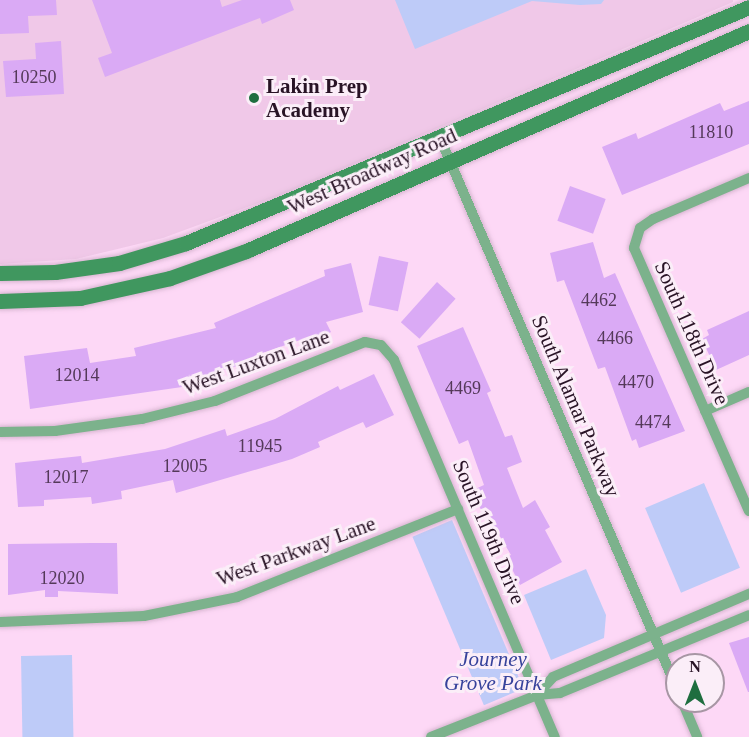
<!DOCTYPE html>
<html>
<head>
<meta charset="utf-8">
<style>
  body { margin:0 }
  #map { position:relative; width:749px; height:737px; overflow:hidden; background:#fdd8f6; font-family:"Times New Roman",serif }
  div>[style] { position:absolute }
  .built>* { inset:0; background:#f0c8e8 }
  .green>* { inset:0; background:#becbf8; transform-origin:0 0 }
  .building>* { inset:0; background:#daaaf5; transform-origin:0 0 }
  .roads { filter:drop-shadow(0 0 2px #d7b5d0) drop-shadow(0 0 2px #d7b5d0) }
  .minor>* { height:10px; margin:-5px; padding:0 5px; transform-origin:5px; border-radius:5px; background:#7cb28c }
  .secondary>* { height:15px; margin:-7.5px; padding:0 7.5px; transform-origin:7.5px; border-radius:7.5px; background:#40975f }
  .dots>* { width:16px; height:16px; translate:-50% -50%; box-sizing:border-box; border:3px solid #fbeef8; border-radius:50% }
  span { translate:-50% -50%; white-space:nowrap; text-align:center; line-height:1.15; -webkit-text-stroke:6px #fbeef8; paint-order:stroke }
  .number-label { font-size:18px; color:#543959 }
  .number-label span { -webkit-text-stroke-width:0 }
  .poi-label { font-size:21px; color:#281325; font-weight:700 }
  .left { translate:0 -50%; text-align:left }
  .street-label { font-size:21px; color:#281325 }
  .park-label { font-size:21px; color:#36429b; font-style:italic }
  .north { position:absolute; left:665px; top:653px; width:60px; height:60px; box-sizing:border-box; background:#fbeef8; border:2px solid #a796a4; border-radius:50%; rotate:0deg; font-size:16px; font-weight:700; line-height:24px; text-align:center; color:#281325 }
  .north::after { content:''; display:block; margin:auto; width:21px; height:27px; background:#1e6e3f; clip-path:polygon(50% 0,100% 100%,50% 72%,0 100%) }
</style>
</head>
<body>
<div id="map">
  <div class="built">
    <div style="clip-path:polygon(0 0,733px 0,733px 2px,285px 193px,163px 238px,76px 259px,0 264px)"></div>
  </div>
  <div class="green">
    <div style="clip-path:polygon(395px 0,604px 0,601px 4px,580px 5px,532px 1px,415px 49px)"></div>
    <div style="left:704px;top:483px;width:92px;height:64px;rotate:67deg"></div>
    <div style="left:452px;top:520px;width:183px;height:43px;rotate:67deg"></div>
    <div style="clip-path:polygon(586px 569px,606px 615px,604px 638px,551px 660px,524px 595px)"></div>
    <div style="left:72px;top:655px;width:82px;height:51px;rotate:89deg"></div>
  </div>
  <div class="building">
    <div style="clip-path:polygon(0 0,56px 0,57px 15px,28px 16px,29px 33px,0 34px)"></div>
    <div style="clip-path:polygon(92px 0,220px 0,222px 7px,242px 0,290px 0,294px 10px,262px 24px,260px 18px,105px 77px,98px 58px,112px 53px)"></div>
    <div style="clip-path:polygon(61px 41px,64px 94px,6px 97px,3px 61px,36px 59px,35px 43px)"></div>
    <div style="clip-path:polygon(749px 101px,749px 144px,622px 195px,602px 147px,636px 133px,638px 139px,720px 103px,724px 111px)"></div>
    <div style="left:570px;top:186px;width:38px;height:37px;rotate:20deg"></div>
    <div style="clip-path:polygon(593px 242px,604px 278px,615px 273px,685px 431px,639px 448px,636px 439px,632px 441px,605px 367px,598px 369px,564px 280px,557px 282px,550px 253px)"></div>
    <div style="left:379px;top:256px;width:30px;height:50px;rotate:12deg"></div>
    <div style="clip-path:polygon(351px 263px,363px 312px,326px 322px,331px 332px,306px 344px,303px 339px,254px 356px,255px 361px,181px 382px,182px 387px,30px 409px,24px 356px,87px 348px,90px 363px,136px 356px,134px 348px,216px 328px,214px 323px,325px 276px,324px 270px)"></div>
    <div style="left:437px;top:282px;width:25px;height:54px;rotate:42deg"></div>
    <div style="clip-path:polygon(749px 311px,749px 355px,716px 370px,702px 339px,709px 335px,707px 330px)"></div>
    <div style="clip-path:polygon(463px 327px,491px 391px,487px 393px,505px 437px,512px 435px,522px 462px,507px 468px,523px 508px,535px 500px,550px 527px,545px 530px,562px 562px,520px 585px,506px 557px,511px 555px,489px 518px,485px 520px,473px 490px,484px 485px,468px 440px,459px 444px,417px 346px)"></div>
    <div style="clip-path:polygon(374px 374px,394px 415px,366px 428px,363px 422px,318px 442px,320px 447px,292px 459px,176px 493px,173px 480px,121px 491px,122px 499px,92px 504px,91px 497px,44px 500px,44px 506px,18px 507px,15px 463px,81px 456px,82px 463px,165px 449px,225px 429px,227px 436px,275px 419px,338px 386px,340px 390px)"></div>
    <div style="clip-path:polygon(92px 543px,117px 543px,118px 594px,58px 591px,58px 597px,45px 597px,45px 590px,8px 595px,8px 544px)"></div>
    <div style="clip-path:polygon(749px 637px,749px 692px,748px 692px,729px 643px)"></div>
  </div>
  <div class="roads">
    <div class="minor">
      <div style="left:440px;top:138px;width:600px;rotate:66.73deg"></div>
      <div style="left:749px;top:178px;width:104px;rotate:156.9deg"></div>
      <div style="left:653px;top:219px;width:16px;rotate:145deg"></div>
      <div style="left:640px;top:228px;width:21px;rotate:107deg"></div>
      <div style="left:634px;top:248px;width:287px;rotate:66.4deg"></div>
      <div style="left:705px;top:411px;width:48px;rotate:-23.4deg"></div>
      <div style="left:0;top:432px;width:55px;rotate:-1deg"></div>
      <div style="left:55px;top:431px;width:88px;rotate:-7.9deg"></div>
      <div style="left:142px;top:419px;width:75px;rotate:-13.9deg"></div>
      <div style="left:215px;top:401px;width:161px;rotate:-21.5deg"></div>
      <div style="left:365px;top:342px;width:16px;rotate:11deg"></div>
      <div style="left:381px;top:345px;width:20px;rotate:49deg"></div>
      <div style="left:394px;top:360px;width:410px;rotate:66.9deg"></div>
      <div style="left:0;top:622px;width:144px;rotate:-2.4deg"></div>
      <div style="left:144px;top:616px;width:95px;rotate:-11.5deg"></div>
      <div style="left:237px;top:597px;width:238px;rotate:-21.7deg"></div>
      <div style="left:537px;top:695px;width:24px;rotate:-48deg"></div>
      <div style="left:553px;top:677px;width:213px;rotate:-23deg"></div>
      <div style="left:682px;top:701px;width:39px;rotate:67deg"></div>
      <div style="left:431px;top:737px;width:114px;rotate:-21.6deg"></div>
      <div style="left:537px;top:695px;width:23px;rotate:-5deg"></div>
      <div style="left:560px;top:693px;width:204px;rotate:-22.4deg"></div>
    </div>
    <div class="secondary">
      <div style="left:0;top:273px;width:55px;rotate:-1deg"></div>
      <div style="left:55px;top:272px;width:65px;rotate:-8deg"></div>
      <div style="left:119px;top:263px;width:70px;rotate:-16.6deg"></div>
      <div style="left:186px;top:243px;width:610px;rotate:-22.74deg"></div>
      <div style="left:0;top:301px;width:80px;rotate:-2.1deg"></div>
      <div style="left:80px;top:298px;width:92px;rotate:-12.5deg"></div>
      <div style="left:170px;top:278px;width:81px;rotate:-19.6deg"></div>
      <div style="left:246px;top:251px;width:549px;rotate:-23.62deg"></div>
    </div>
  </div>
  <div class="dots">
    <div style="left:254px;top:98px;background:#1e6e3f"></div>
  </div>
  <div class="number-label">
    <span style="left:34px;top:77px">10250</span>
    <span style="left:711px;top:132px">11810</span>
    <span style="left:599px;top:300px">4462</span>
    <span style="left:615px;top:338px">4466</span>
    <span style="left:77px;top:375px">12014</span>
    <span style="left:636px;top:382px">4470</span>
    <span style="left:463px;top:388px">4469</span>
    <span style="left:653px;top:422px">4474</span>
    <span style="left:260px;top:446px">11945</span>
    <span style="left:185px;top:466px">12005</span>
    <span style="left:66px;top:477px">12017</span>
    <span style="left:62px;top:578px">12020</span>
  </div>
  <div class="poi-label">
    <span class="left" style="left:266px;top:98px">Lakin Prep<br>Academy</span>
  </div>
  <div class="street-label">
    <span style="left:372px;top:171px;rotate:-24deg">West Broadway Road</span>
    <span style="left:692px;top:333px;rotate:66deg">South 118th Drive</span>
    <span style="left:256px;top:362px;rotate:-20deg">West Luxton Lane</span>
    <span style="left:576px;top:406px;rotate:67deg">South Alamar Parkway</span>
    <span style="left:489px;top:532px;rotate:67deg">South 119th Drive</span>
    <span style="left:296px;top:551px;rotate:-20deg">West Parkway Lane</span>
  </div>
  <div class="park-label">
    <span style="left:493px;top:671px">Journey<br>Grove Park</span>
  </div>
  <div class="north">N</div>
</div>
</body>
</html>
